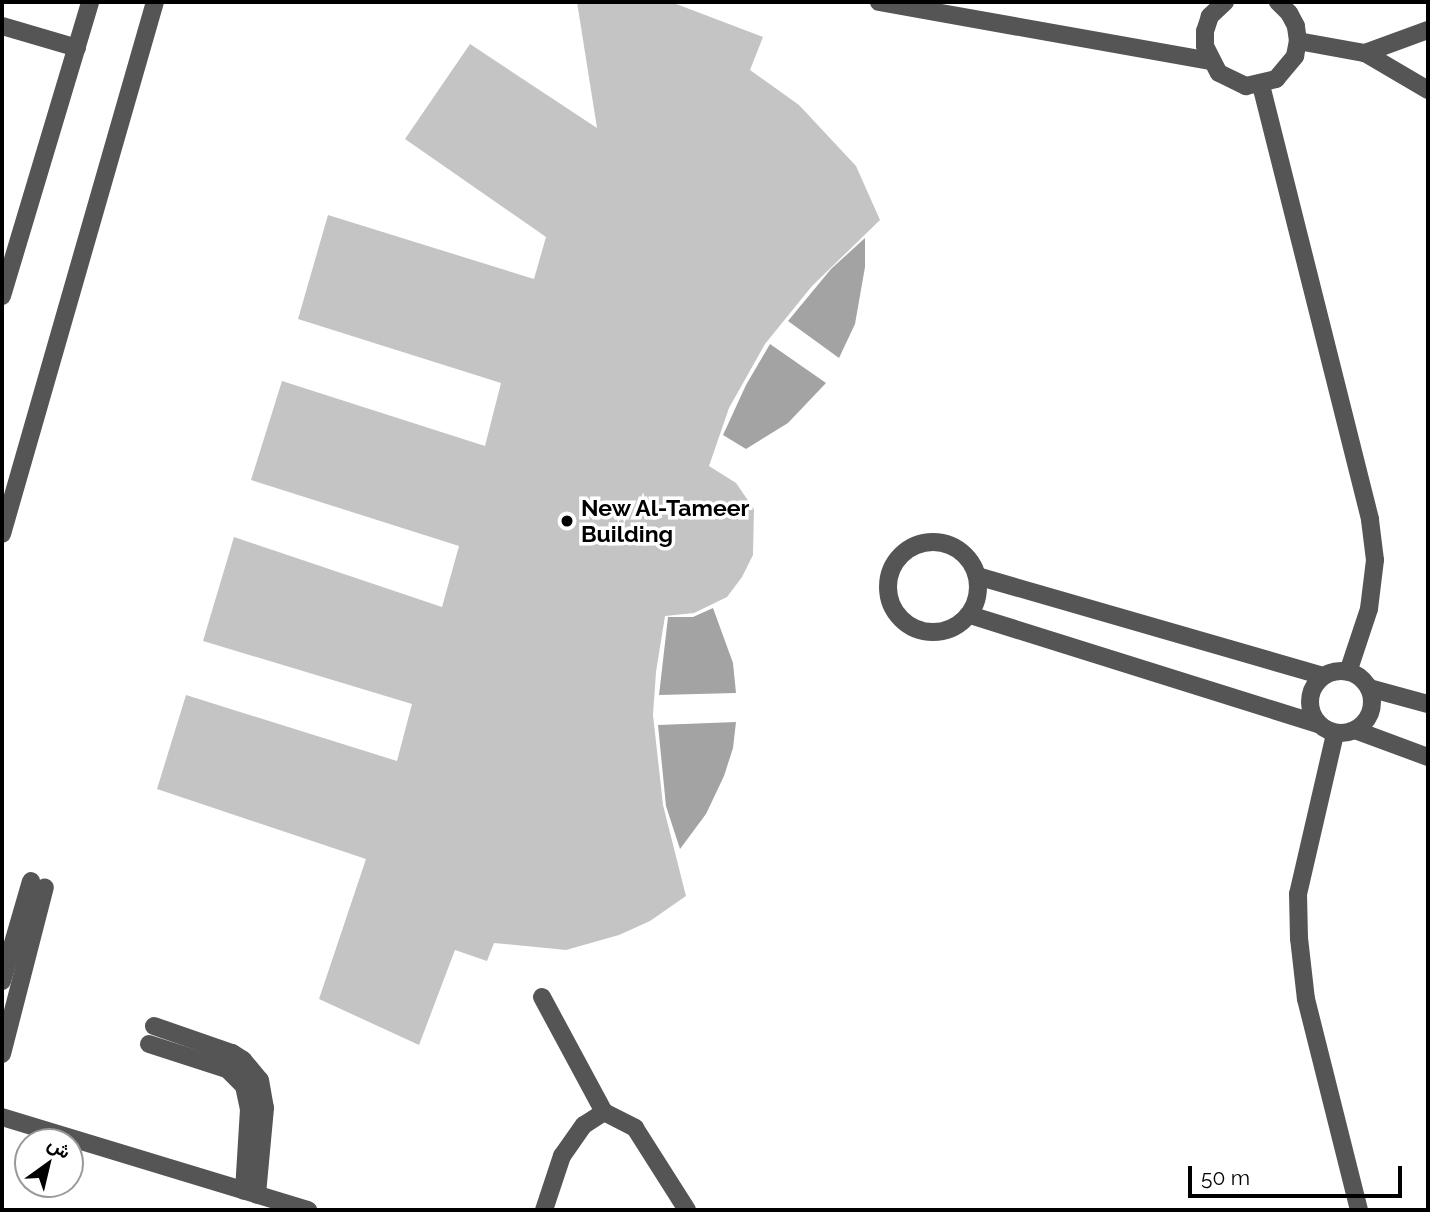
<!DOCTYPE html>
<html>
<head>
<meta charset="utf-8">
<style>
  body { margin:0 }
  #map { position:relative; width:1430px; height:1212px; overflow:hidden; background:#fff; font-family:Raleway,Vazirmatn,sans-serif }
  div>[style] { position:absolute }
  .water>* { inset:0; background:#a3a3a3 }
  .building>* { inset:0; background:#c4c4c4 }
  .minor>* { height:18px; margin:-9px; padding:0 9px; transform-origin:9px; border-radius:9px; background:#555 }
  .minor>.ring { margin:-9px; padding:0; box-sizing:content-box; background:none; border:18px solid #555; border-radius:50% }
  .dots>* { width:19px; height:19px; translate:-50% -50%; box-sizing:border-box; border:4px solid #fff; border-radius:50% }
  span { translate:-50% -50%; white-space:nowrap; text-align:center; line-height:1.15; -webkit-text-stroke:7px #fff; paint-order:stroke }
  .poi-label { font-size:23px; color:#000; font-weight:700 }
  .left { translate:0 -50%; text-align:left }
  .frame { position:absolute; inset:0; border:4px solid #000; pointer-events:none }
  .north { position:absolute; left:14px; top:1128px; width:70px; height:70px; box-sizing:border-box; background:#fff; border:2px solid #999; border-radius:50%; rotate:34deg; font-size:19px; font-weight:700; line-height:28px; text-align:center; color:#000 }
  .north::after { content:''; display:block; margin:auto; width:24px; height:32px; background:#000; clip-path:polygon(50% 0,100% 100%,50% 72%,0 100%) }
  .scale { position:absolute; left:1188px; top:1166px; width:214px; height:32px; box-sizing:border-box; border:4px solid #000; border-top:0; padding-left:9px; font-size:21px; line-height:24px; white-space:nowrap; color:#000; -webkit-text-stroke:5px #fff; paint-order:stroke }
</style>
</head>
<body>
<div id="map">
  <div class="water">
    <div style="clip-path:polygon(865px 238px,865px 267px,855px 324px,839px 358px,788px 321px,831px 269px)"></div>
    <div style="clip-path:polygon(770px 344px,826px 383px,788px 423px,746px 449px,723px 435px,746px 385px)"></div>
    <div style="clip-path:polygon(713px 608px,733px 663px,736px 693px,659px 695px,668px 617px,693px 617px)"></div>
    <div style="clip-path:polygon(736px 722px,733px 748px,724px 776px,706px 814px,680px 849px,666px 806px,658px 725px)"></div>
  </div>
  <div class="building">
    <div style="clip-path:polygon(577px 2px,671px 2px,763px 37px,750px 70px,799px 105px,856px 166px,880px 220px,812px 286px,765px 344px,729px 408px,709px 466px,736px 483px,754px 509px,753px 555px,742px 577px,727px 597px,694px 613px,665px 616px,656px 672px,653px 715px,663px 805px,686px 896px,650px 921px,619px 935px,566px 950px,494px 943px,487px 961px,455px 950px,419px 1045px,319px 999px,366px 859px,157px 789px,186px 695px,397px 761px,412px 704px,203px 641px,234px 537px,442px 607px,459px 546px,251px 480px,282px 381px,485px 446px,501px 383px,298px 319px,328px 215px,534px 279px,546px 237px,405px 139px,470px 44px,597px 128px)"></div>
  </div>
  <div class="minor">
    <div style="left:879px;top:2px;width:336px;rotate:10.1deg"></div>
    <div style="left:1225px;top:2px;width:21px;rotate:137deg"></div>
    <div style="left:1210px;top:16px;width:16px;rotate:108deg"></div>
    <div style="left:1205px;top:31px;width:15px;rotate:90deg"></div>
    <div style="left:1205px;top:46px;width:30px;rotate:63deg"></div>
    <div style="left:1219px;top:73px;width:30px;rotate:26deg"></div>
    <div style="left:1246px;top:86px;width:31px;rotate:-13deg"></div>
    <div style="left:1276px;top:79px;width:30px;rotate:-50deg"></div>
    <div style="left:1295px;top:56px;width:15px;rotate:-79deg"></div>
    <div style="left:1298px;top:41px;width:15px;rotate:-98deg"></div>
    <div style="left:1296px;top:26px;width:15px;rotate:-118deg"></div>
    <div style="left:1289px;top:13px;width:16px;rotate:-135deg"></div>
    <div style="left:2px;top:26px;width:78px;rotate:16.3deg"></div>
    <div style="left:1298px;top:41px;width:68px;rotate:10.2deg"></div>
    <div style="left:1365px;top:53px;width:73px;rotate:30.4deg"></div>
    <div style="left:1365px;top:53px;width:67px;rotate:-20.1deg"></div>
    <div style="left:1261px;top:85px;width:448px;rotate:75.9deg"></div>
    <div style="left:1370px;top:520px;width:40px;rotate:82.9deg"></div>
    <div style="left:1375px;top:560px;width:49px;rotate:97deg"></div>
    <div style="left:1369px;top:609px;width:66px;rotate:108.4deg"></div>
    <div style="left:2px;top:296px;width:307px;rotate:-73.3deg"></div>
    <div style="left:2px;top:534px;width:554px;rotate:-73.96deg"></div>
    <div class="ring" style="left:888px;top:542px;width:72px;height:72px"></div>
    <div style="left:977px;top:576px;width:360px;rotate:16.1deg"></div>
    <div style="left:970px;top:615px;width:365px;rotate:17.4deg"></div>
    <div class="ring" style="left:1310px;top:671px;width:44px;height:44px"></div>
    <div style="left:1369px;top:688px;width:61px;rotate:15.2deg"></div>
    <div style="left:1355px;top:730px;width:78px;rotate:20.3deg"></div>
    <div style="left:1335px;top:734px;width:164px;rotate:103deg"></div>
    <div style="left:1298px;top:894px;width:44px;rotate:88.7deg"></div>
    <div style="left:1299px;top:938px;width:61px;rotate:83.5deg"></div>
    <div style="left:1306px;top:999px;width:218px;rotate:75.9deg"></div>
    <div style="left:2px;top:981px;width:104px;rotate:-73.8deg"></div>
    <div style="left:542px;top:997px;width:131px;rotate:61.7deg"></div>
    <div style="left:604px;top:1112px;width:35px;rotate:27deg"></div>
    <div style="left:635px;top:1128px;width:97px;rotate:57.6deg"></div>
    <div style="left:154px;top:1026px;width:83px;rotate:19.1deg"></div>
    <div style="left:232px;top:1053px;width:13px;rotate:32deg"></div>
    <div style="left:243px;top:1060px;width:26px;rotate:50deg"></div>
    <div style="left:260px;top:1080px;width:28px;rotate:80deg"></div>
    <div style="left:265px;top:1108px;width:87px;rotate:95.3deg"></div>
    <div style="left:149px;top:1044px;width:82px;rotate:17.8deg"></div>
    <div style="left:227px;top:1069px;width:24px;rotate:45deg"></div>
    <div style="left:244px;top:1086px;width:24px;rotate:78deg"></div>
    <div style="left:249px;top:1109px;width:82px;rotate:93.5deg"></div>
    <div style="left:2px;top:1054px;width:172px;rotate:-75.6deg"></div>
    <div style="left:2px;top:1117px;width:320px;rotate:16.9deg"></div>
    <div style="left:544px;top:1210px;width:57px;rotate:-71.6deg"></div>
    <div style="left:562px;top:1156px;width:38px;rotate:-55deg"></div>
    <div style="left:584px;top:1125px;width:24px;rotate:-33deg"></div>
  </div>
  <div class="dots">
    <div style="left:567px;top:521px;background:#000"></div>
  </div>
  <div class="poi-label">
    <span class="left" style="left:581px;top:521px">New Al-Tameer<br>Building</span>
  </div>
  <div class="frame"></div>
  <div class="north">ش</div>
  <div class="scale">50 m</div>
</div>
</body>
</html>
